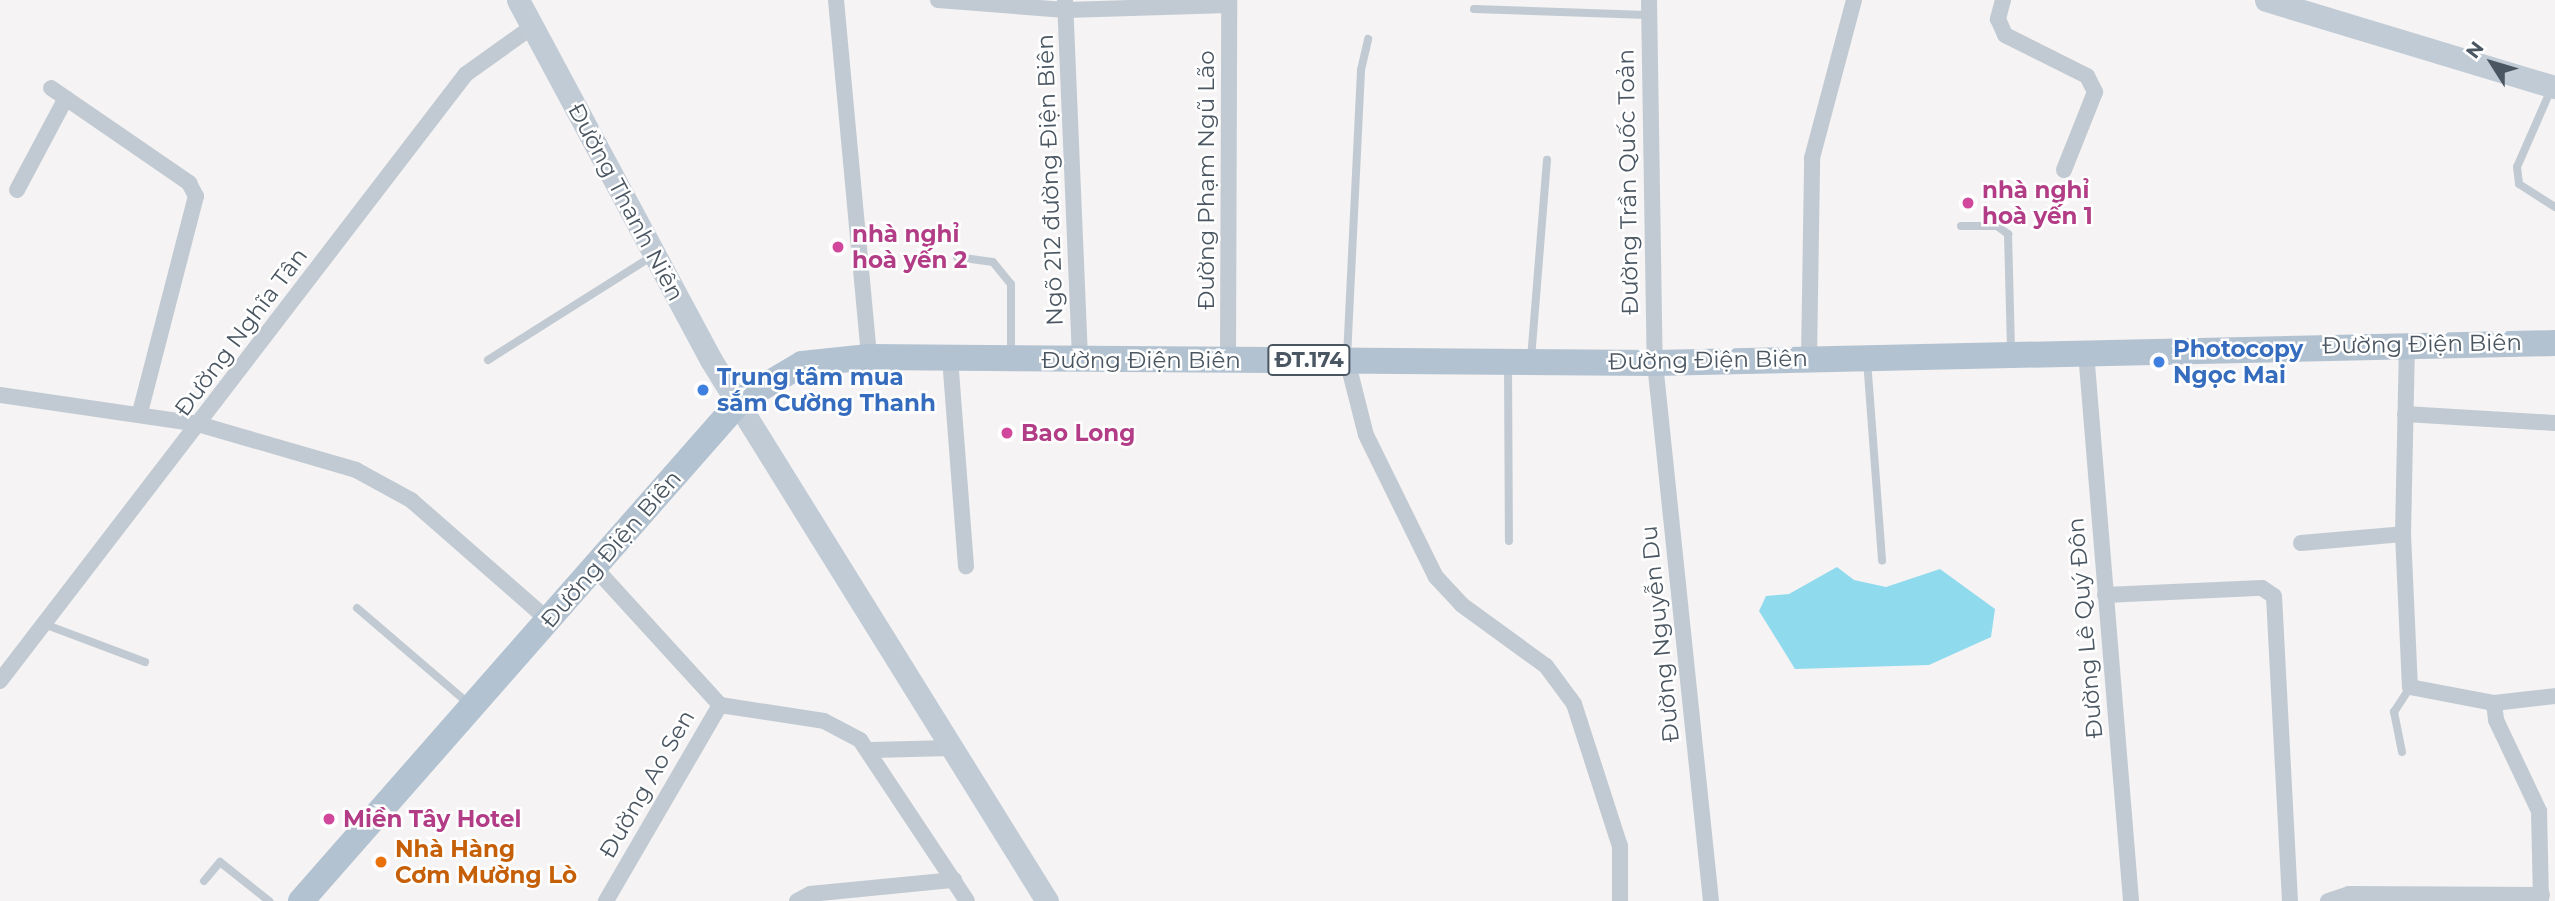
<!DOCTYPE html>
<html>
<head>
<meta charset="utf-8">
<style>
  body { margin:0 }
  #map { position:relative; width:2555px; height:901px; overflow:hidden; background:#f5f3f3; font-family:Montserrat,sans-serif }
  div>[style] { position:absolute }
  .water>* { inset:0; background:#90daee }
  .lane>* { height:8px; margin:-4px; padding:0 4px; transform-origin:4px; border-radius:4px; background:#c1cad2 }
  .street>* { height:16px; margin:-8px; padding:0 8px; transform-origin:8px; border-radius:8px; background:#c1cad2 }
  .secondary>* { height:23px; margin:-11.5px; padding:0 11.5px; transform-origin:11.5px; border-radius:11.5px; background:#c1cbd6 }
  .primary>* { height:26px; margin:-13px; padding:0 13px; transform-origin:13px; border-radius:13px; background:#b3c2d1 }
  .dots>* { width:19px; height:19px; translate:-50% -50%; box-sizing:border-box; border:4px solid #fff; border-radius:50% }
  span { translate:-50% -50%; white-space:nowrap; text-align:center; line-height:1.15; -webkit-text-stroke:5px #fff; paint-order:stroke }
  .shield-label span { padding:2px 5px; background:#fff; border:2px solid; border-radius:5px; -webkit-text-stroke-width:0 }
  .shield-label { font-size:21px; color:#4a5661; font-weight:700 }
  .street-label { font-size:23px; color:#4a5661 }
  .hotel-label { font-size:23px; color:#b23c85; font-weight:700 }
  .left { translate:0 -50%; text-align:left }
  .shop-label { font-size:23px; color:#366cbe; font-weight:700 }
  .food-label { font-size:23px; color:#c56008; font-weight:700 }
  .north { position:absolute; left:2457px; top:28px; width:70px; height:70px; -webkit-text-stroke:5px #fff; paint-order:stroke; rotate:307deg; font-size:19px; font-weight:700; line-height:28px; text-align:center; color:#4a5661 }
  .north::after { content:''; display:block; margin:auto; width:24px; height:32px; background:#4a5661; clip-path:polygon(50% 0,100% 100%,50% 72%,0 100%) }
</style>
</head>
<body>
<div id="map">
  <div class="water">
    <div style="clip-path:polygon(1837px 567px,1854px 580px,1886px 587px,1940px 569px,1995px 609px,1991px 637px,1929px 665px,1795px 669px,1759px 611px,1766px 596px,1789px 594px)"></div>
  </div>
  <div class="lane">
    <div style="left:1474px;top:9px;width:173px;rotate:2deg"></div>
    <div style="left:2552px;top:87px;width:87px;rotate:113.6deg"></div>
    <div style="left:2517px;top:167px;width:17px;rotate:83deg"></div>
    <div style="left:2519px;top:184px;width:43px;rotate:32.6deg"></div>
    <div style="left:1961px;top:226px;width:36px"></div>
    <div style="left:1997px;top:226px;width:14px;rotate:36deg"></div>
    <div style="left:2008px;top:234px;width:117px;rotate:88.5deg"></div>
    <div style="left:957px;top:257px;width:36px;rotate:8deg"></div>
    <div style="left:993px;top:262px;width:28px;rotate:51deg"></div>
    <div style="left:1011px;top:284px;width:69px;rotate:90deg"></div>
    <div style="left:1347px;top:357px;width:287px;rotate:-87.2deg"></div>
    <div style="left:1361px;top:70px;width:32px;rotate:-77deg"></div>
    <div style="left:1531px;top:359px;width:200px;rotate:-85.4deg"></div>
    <div style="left:488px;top:360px;width:193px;rotate:-32.3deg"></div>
    <div style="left:1867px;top:360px;width:201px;rotate:85.7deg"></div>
    <div style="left:1508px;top:364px;width:177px;rotate:89.7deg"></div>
    <div style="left:357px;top:608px;width:148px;rotate:40.6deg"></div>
    <div style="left:44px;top:624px;width:108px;rotate:20.6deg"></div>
    <div style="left:2402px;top:752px;width:41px;rotate:-101.3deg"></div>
    <div style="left:2394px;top:712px;width:30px;rotate:-57deg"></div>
    <div style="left:204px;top:881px;width:25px;rotate:-50deg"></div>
    <div style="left:220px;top:862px;width:63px;rotate:38.5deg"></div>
  </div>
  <div class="street">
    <div style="left:836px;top:0;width:359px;rotate:84.7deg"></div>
    <div style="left:938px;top:0;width:128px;rotate:4.5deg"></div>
    <div style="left:1066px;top:10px;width:163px;rotate:-1.8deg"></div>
    <div style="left:1065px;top:0;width:359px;rotate:87.6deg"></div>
    <div style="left:1649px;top:0;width:363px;rotate:89.1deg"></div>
    <div style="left:1655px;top:363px;width:541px;rotate:84.06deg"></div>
    <div style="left:2003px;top:0;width:20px;rotate:105deg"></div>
    <div style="left:1998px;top:19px;width:17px;rotate:66deg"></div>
    <div style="left:2005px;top:35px;width:92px;rotate:26.6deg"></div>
    <div style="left:2087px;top:76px;width:18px;rotate:63deg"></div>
    <div style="left:2095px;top:92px;width:84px;rotate:111.7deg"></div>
    <div style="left:51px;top:88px;width:168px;rotate:34.5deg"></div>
    <div style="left:189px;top:183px;width:15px;rotate:62deg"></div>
    <div style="left:196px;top:196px;width:224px;rotate:104.5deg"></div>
    <div style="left:17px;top:190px;width:104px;rotate:-62deg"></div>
    <div style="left:2407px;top:343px;width:191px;rotate:91.2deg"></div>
    <div style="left:2403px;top:534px;width:153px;rotate:87.4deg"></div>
    <div style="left:2410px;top:687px;width:86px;rotate:10.8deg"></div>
    <div style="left:2494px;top:703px;width:61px;rotate:-6.5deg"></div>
    <div style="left:2086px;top:352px;width:551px;rotate:85.31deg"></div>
    <div style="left:950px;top:358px;width:209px;rotate:85.6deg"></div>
    <div style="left:1809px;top:359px;width:201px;rotate:-89.1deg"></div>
    <div style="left:1812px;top:158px;width:163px;rotate:-75.1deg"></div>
    <div style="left:1228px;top:360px;width:360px;rotate:-89.8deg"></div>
    <div style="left:1347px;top:360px;width:77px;rotate:75.8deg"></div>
    <div style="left:1366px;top:435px;width:158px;rotate:63.8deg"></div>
    <div style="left:1436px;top:577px;width:38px;rotate:47deg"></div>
    <div style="left:1462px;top:605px;width:104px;rotate:36deg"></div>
    <div style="left:1546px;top:666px;width:47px;rotate:53.6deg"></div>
    <div style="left:1574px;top:704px;width:149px;rotate:72.1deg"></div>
    <div style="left:1620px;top:846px;width:55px;rotate:90deg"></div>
    <div style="left:0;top:395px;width:200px;rotate:8.3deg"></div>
    <div style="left:198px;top:424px;width:165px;rotate:16.2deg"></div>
    <div style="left:356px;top:470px;width:63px;rotate:28.6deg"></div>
    <div style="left:411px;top:500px;width:182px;rotate:41.2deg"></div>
    <div style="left:2405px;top:414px;width:150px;rotate:3.4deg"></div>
    <div style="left:2301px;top:543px;width:102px;rotate:-5deg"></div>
    <div style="left:595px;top:568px;width:185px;rotate:47.6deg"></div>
    <div style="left:720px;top:705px;width:227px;rotate:120.2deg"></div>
    <div style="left:2105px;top:595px;width:157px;rotate:-2.6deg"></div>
    <div style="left:2262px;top:588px;width:14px;rotate:34deg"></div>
    <div style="left:2274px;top:596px;width:305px;rotate:87deg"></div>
    <div style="left:0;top:681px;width:765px;rotate:-52.49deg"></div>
    <div style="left:466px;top:74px;width:81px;rotate:-35.5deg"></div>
    <div style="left:2494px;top:703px;width:17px;rotate:83deg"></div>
    <div style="left:2496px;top:720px;width:101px;rotate:64.7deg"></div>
    <div style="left:2539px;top:811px;width:90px;rotate:88.7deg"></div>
    <div style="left:720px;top:705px;width:105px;rotate:8.7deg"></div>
    <div style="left:824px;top:721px;width:41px;rotate:27.8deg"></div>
    <div style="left:860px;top:740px;width:193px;rotate:56.4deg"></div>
    <div style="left:872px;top:750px;width:78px;rotate:-1.5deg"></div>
    <div style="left:797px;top:901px;width:15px;rotate:-28deg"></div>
    <div style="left:810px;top:894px;width:145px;rotate:-5.6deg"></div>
    <div style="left:2328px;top:901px;width:22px;rotate:-18deg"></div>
    <div style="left:2349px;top:894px;width:193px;rotate:0.3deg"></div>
  </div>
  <div class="secondary">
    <div style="left:518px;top:0;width:408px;rotate:61.8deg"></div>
    <div style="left:711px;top:360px;width:637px;rotate:58.16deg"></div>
    <div style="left:2266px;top:0;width:302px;rotate:16.8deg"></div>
  </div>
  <div class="primary">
    <div style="left:301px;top:901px;width:667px;rotate:-48.71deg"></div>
    <div style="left:741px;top:400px;width:71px;rotate:-30.5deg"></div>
    <div style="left:802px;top:364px;width:67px;rotate:-6deg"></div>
    <div style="left:869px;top:357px;width:786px;rotate:0.44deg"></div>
    <div style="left:1655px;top:363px;width:900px;rotate:-1.27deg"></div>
  </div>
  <div class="dots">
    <div style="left:1968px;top:203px;background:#d1479c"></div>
    <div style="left:838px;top:247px;background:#d1479c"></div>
    <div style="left:2159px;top:362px;background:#3f7fe0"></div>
    <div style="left:703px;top:390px;background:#3f7fe0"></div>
    <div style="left:1007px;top:433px;background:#d1479c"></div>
    <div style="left:329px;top:819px;background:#d1479c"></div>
    <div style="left:381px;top:862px;background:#e8710a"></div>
  </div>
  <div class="shield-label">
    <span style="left:1309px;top:360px">ĐT.174</span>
  </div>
  <div class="street-label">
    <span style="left:1050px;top:180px;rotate:-92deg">Ngõ 212 đường Điện Biên</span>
    <span style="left:1206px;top:180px;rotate:-90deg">Đường Phạm Ngũ Lão</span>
    <span style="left:1628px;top:182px;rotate:-91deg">Đường Trần Quốc Toản</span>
    <span style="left:626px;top:202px;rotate:62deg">Đường Thanh Niên</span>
    <span style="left:241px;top:332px;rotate:-53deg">Đường Nghĩa Tân</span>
    <span style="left:2422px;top:344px;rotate:-1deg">Đường Điện Biên</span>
    <span style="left:1141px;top:360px">Đường Điện Biên</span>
    <span style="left:1708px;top:360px;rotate:-1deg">Đường Điện Biên</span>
    <span style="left:611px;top:549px;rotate:-49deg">Đường Điện Biên</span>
    <span style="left:2085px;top:628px;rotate:-95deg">Đường Lê Quý Đôn</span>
    <span style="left:1660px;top:634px;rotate:-96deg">Đường Nguyễn Du</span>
    <span style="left:647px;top:784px;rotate:-60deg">Đường Ao Sen</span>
  </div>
  <div class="hotel-label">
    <span class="left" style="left:1982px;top:203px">nhà nghỉ<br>hoà yến 1</span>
    <span class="left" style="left:852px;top:247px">nhà nghỉ<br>hoà yến 2</span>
    <span class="left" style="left:1021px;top:433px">Bao Long</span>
    <span class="left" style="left:343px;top:819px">Miền Tây Hotel</span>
  </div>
  <div class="shop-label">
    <span class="left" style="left:2173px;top:362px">Photocopy<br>Ngọc Mai</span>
    <span class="left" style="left:717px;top:390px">Trung tâm mua<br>sắm Cường Thanh</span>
  </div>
  <div class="food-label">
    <span class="left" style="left:395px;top:862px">Nhà Hàng<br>Cơm Mường Lò</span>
  </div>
  <div class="north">N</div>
</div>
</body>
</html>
